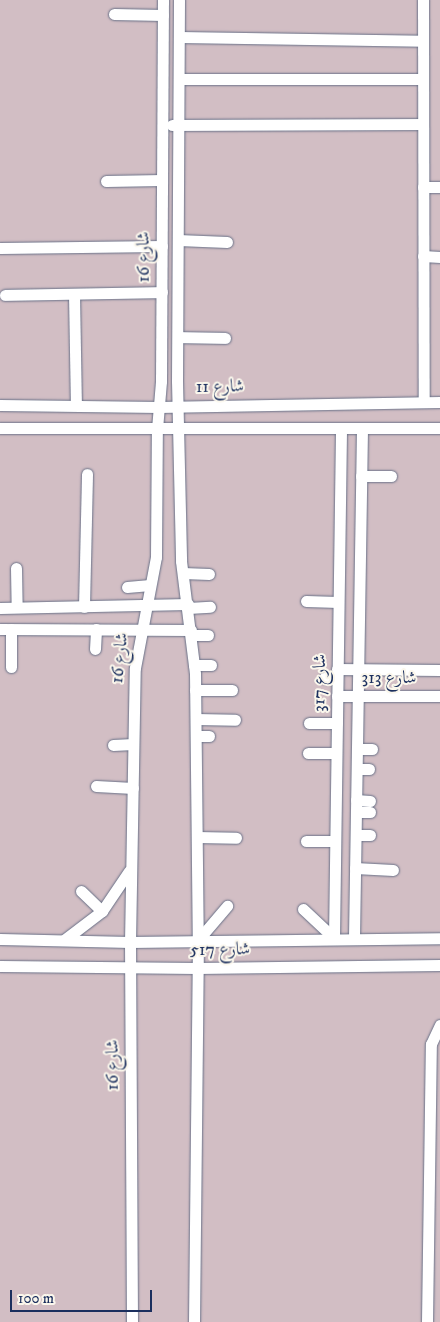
<!DOCTYPE html>
<html>
<head>
<meta charset="utf-8">
<style>
  body { margin:0 }
  #map { position:relative; width:440px; height:1322px; overflow:hidden; background:#f8e8d4; font-family:"IM FELL DW Pica",Amiri,serif }
  div>[style] { position:absolute }
  .industrial>* { inset:0; background:#d2bec4; transform-origin:0 0 }
  .roads { filter:drop-shadow(0 0 1px #687087) drop-shadow(0 0 1px #687087) }
  .minor>* { height:11px; margin:-5.5px; padding:0 5.5px; transform-origin:5.5px; border-radius:5.5px; background:#fff }
  span { translate:-50% -50%; white-space:nowrap; text-align:center; line-height:1.15; -webkit-text-stroke:4px #fbf7ec; paint-order:stroke }
  .street-label { font-size:18px; color:#1b2f5e }
  .scale { position:absolute; left:10px; top:1290px; width:142px; height:22px; box-sizing:border-box; border:2px solid #1b2f5e; border-top:0; padding-left:6px; font-size:15px; line-height:18px; white-space:nowrap; color:#1b2f5e; -webkit-text-stroke:4px #fbf7ec; paint-order:stroke }
</style>
</head>
<body>
<div id="map">
  <div class="industrial">
    <div style="left:0;top:0;width:440px;height:1322px"></div>
  </div>
  <div class="roads">
    <div class="minor">
      <div style="left:179px;top:0;width:381px;rotate:90.3deg"></div>
      <div style="left:177px;top:381px;width:180px;rotate:88.7deg"></div>
      <div style="left:181px;top:561px;width:114px;rotate:82.9deg"></div>
      <div style="left:195px;top:674px;width:266px;rotate:89.4deg"></div>
      <div style="left:198px;top:940px;width:382px;rotate:90.6deg"></div>
      <div style="left:423px;top:0;width:402px;rotate:89.9deg"></div>
      <div style="left:114px;top:14px;width:49px;rotate:1.2deg"></div>
      <div style="left:179px;top:37px;width:244px;rotate:0.9deg"></div>
      <div style="left:179px;top:79px;width:244px"></div>
      <div style="left:172px;top:125px;width:251px;rotate:-0.2deg"></div>
      <div style="left:106px;top:181px;width:56px;rotate:-1deg"></div>
      <div style="left:423px;top:187px;width:17px"></div>
      <div style="left:178px;top:240px;width:49px;rotate:2.3deg"></div>
      <div style="left:0;top:248px;width:162px;rotate:-0.7deg"></div>
      <div style="left:423px;top:256px;width:17px;rotate:3deg"></div>
      <div style="left:74px;top:294px;width:111px;rotate:89deg"></div>
      <div style="left:5px;top:295px;width:157px;rotate:-1.1deg"></div>
      <div style="left:178px;top:337px;width:47px;rotate:1.2deg"></div>
      <div style="left:0;top:405px;width:159px;rotate:0.7deg"></div>
      <div style="left:159px;top:407px;width:281px;rotate:-1deg"></div>
      <div style="left:0;top:428px;width:440px"></div>
      <div style="left:361px;top:476px;width:30px"></div>
      <div style="left:16px;top:568px;width:39px;rotate:89deg"></div>
      <div style="left:183px;top:573px;width:26px;rotate:2deg"></div>
      <div style="left:127px;top:587px;width:23px;rotate:-5deg"></div>
      <div style="left:306px;top:601px;width:32px;rotate:2deg"></div>
      <div style="left:84px;top:607px;width:133px;rotate:-88.7deg"></div>
      <div style="left:0;top:608px;width:188px;rotate:-1.2deg"></div>
      <div style="left:188px;top:608px;width:22px;rotate:-3deg"></div>
      <div style="left:0;top:629px;width:191px;rotate:0.3deg"></div>
      <div style="left:11px;top:629px;width:38px;rotate:90deg"></div>
      <div style="left:192px;top:635px;width:16px"></div>
      <div style="left:95px;top:649px;width:20px;rotate:-87deg"></div>
      <div style="left:194px;top:665px;width:17px"></div>
      <div style="left:337px;top:669px;width:103px;rotate:0.6deg"></div>
      <div style="left:324px;top:678px;width:13px;rotate:4deg"></div>
      <div style="left:195px;top:690px;width:37px"></div>
      <div style="left:337px;top:696px;width:103px"></div>
      <div style="left:196px;top:719px;width:39px;rotate:1deg"></div>
      <div style="left:309px;top:723px;width:28px"></div>
      <div style="left:196px;top:736px;width:13px"></div>
      <div style="left:113px;top:745px;width:20px;rotate:-3deg"></div>
      <div style="left:357px;top:749px;width:15px"></div>
      <div style="left:308px;top:753px;width:28px"></div>
      <div style="left:357px;top:769px;width:12px"></div>
      <div style="left:96px;top:786px;width:37px;rotate:3deg"></div>
      <div style="left:356px;top:800px;width:14px;rotate:4deg"></div>
      <div style="left:356px;top:812px;width:14px"></div>
      <div style="left:356px;top:835px;width:14px"></div>
      <div style="left:197px;top:837px;width:39px;rotate:1deg"></div>
      <div style="left:306px;top:841px;width:29px"></div>
      <div style="left:355px;top:868px;width:38px;rotate:3deg"></div>
      <div style="left:81px;top:891px;width:29px;rotate:44deg"></div>
      <div style="left:303px;top:909px;width:42px;rotate:43.1deg"></div>
      <div style="left:334px;top:938px;width:510px;rotate:-89.21deg"></div>
      <div style="left:354px;top:938px;width:510px;rotate:-89.1deg"></div>
      <div style="left:0;top:939px;width:130px;rotate:1.3deg"></div>
      <div style="left:130px;top:942px;width:310px;rotate:-0.7deg"></div>
      <div style="left:64px;top:940px;width:48px;rotate:-37.3deg"></div>
      <div style="left:102px;top:911px;width:48px;rotate:-56deg"></div>
      <div style="left:198px;top:940px;width:45px;rotate:-49.5deg"></div>
      <div style="left:0;top:966px;width:197px;rotate:0.6deg"></div>
      <div style="left:197px;top:968px;width:243px;rotate:-0.7deg"></div>
      <div style="left:132px;top:1322px;width:380px;rotate:-90.3deg"></div>
      <div style="left:130px;top:942px;width:274px;rotate:-89deg"></div>
      <div style="left:135px;top:668px;width:113px;rotate:-79.3deg"></div>
      <div style="left:156px;top:557px;width:128px;rotate:-89.6deg"></div>
      <div style="left:157px;top:429px;width:48px;rotate:-85.2deg"></div>
      <div style="left:161px;top:381px;width:381px;rotate:-89.7deg"></div>
      <div style="left:427px;top:1322px;width:278px;rotate:-89.2deg"></div>
      <div style="left:431px;top:1044px;width:21px;rotate:-65deg"></div>
    </div>
  </div>
  <div class="street-label">
    <span style="left:144px;top:257px;rotate:-90deg">شارع 16</span>
    <span style="left:220px;top:387px;rotate:-1deg">شارع 11</span>
    <span style="left:120px;top:658px;rotate:-84deg">شارع 16</span>
    <span style="left:389px;top:678px">شارع 313</span>
    <span style="left:320px;top:683px;rotate:-89deg">شارع 317</span>
    <span style="left:220px;top:950px;rotate:-1deg">شارع 517</span>
    <span style="left:113px;top:1065px;rotate:-90deg">شارع 16</span>
  </div>
  <div class="scale">100 m</div>
</div>
</body>
</html>
